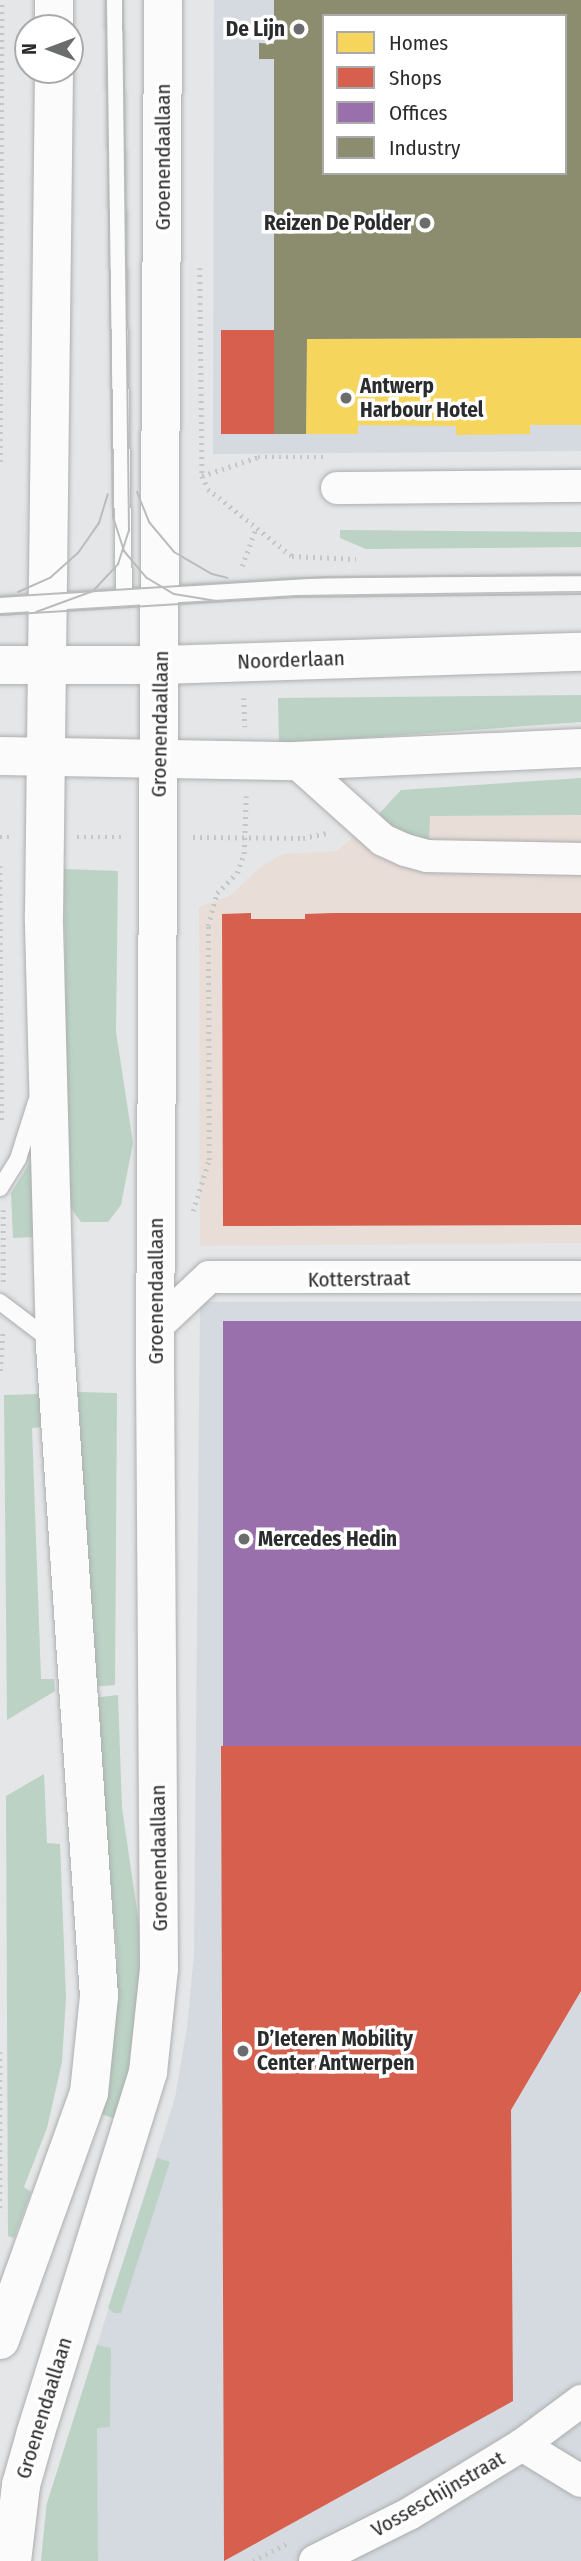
<!DOCTYPE html>
<html>
<head>
<meta charset="utf-8">
<style>
  body { margin:0 }
  #map { position:relative; width:581px; height:2561px; overflow:hidden; background:#e4e6e7; font-family:"Fira Sans Condensed",sans-serif }
  div>[style] { position:absolute }
  .commercial>* { inset:0; background:#e9ddd8 }
  .built>* { inset:0; background:#d4dadf }
  .green>* { inset:0; background:#bbd2c5 }
  .homes>* { inset:0; background:#f6d55c }
  .shops>* { inset:0; background:#d6604d; transform-origin:0 0 }
  .offices>* { inset:0; background:#9970ab; transform-origin:0 0 }
  .industry>* { inset:0; background:#8c8c6e }
  .path>* { height:4.5px; margin-top:-2.25px; transform-origin:0; background:repeating-linear-gradient(90deg,#c5c7c7 0 2px,transparent 0 7px) }
  .roads { filter:drop-shadow(0 0 2px #adaeaf) drop-shadow(0 0 2px #adaeaf) }
  .service>* { height:16px; margin:-8px; padding:0 8px; transform-origin:8px; border-radius:8px; background:#fbfbfb }
  .minor>* { height:32px; margin:-16px; padding:0 16px; transform-origin:16px; border-radius:16px; background:#fbfbfb }
  .primary>* { height:38px; margin:-19px; padding:0 19px; transform-origin:19px; border-radius:19px; background:#fbfbfb }
  .tram>* { height:2px; margin:-1px; padding:0 1px; transform-origin:1px; border-radius:1px; background:#babcbc }
  .dots>* { width:19px; height:19px; translate:-50% -50%; box-sizing:border-box; border:4px solid #fff; border-radius:50% }
  span { translate:-50% -50%; white-space:nowrap; text-align:center; line-height:1.15; -webkit-text-stroke:7px #fff; paint-order:stroke }
  .poi-label { font-size:21px; color:#2a2b2c; font-weight:700 }
  .right { translate:-100% -50%; text-align:right }
  .left { translate:0 -50%; text-align:left }
  .street-label { font-size:21px; color:#2a2b2c }
  .legend { position:absolute; left:322px; top:14px; width:245px; height:161px; box-sizing:border-box; background:#fff; border:2px solid #aaaaab; margin:0; padding:9px 12px; list-style:none; font-size:21px; color:#2a2b2c }
  .legend li { display:flex; align-items:center; gap:14px; height:35px }
  .legend b { width:35px; border:2px solid #aaaaab }
  .north { position:absolute; left:14px; top:14px; width:70px; height:70px; box-sizing:border-box; background:#fff; border:2px solid #aaaaab; border-radius:50%; rotate:270deg; font-size:19px; font-weight:700; line-height:28px; text-align:center; color:#2a2b2c }
  .north::after { content:''; display:block; margin:auto; width:24px; height:32px; background:#6b6c6d; clip-path:polygon(50% 0,100% 100%,50% 72%,0 100%) }
</style>
</head>
<body>
<div id="map">
  <div class="commercial">
    <div style="clip-path:polygon(378px 815px,407px 839px,429px 843px,429px 816px,581px 815px,581px 1243px,200px 1246px,199px 907px,230px 896px,260px 867px,283px 854px,337px 851px)"></div>
  </div>
  <div class="built">
    <div style="clip-path:polygon(evenodd,214px 0,581px 0,581px 451px,213px 454px,214px 0,324px 16px,565px 16px,565px 173px,324px 173px,324px 16px)"></div>
    <div style="clip-path:polygon(581px 1301px,581px 2561px,41px 2561px,46px 2507px,175px 2098px,187px 2028px,194px 1955px,200px 1302px)"></div>
  </div>
  <div class="green">
    <div style="clip-path:polygon(340px 530px,581px 532px,581px 547px,366px 549px,340px 538px)"></div>
    <div style="clip-path:polygon(581px 695px,581px 722px,279px 744px,278px 698px)"></div>
    <div style="clip-path:polygon(581px 778px,581px 815px,430px 816px,429px 844px,407px 839px,378px 815px,401px 790px)"></div>
    <div style="clip-path:polygon(64px 869px,118px 871px,116px 1032px,133px 1143px,121px 1205px,108px 1222px,81px 1222px,68px 1204px)"></div>
    <div style="clip-path:polygon(32px 1159px,36px 1237px,13px 1238px,11px 1193px)"></div>
    <div style="clip-path:polygon(78px 1392px,117px 1393px,115px 1685px,91px 1687px)"></div>
    <div style="clip-path:polygon(40px 1394px,41px 1427px,32px 1428px,41px 1679px,54px 1679px,55px 1691px,7px 1720px,4px 1395px)"></div>
    <div style="clip-path:polygon(118px 1695px,122px 1808px,143px 1951px,138px 2031px,119px 2120px,101px 2114px,115px 2029px,117px 1952px,93px 1698px)"></div>
    <div style="clip-path:polygon(44px 1774px,47px 1843px,60px 1844px,66px 1998px,62px 2062px,47px 2128px,24px 2187px,31px 2192px,14px 2238px,8px 2236px,6px 1796px)"></div>
    <div style="clip-path:polygon(157px 2158px,170px 2162px,121px 2313px,114px 2313px,108px 2308px)"></div>
    <div style="clip-path:polygon(97px 2345px,111px 2348px,110px 2427px,97px 2428px,98px 2561px,41px 2561px,47px 2503px)"></div>
  </div>
  <div class="homes">
    <div style="clip-path:polygon(581px 338px,581px 425px,530px 425px,530px 434px,456px 435px,456px 426px,358px 425px,358px 434px,306px 434px,307px 339px)"></div>
  </div>
  <div class="shops">
    <div style="left:274px;top:330px;width:104px;height:53px;rotate:90deg"></div>
    <div style="clip-path:polygon(251px 913px,251px 919px,305px 919px,305px 914px,333px 913px,581px 913px,581px 1225px,223px 1226px,222px 914px)"></div>
    <div style="clip-path:polygon(581px 1743px,581px 1991px,511px 2110px,513px 2401px,224px 2561px,221px 1746px)"></div>
  </div>
  <div class="offices">
    <div style="left:223px;top:1321px;width:358px;height:425px"></div>
  </div>
  <div class="industry">
    <div style="clip-path:polygon(evenodd,274px 0,581px 0,581px 338px,307px 339px,306px 434px,274px 434px,274px 59px,259px 59px,259px 43px,274px 44px,274px 0,324px 16px,565px 16px,565px 173px,324px 173px,324px 16px)"></div>
  </div>
  <div class="path">
    <div style="left:200px;top:268px;width:208px;rotate:89.4deg"></div>
    <div style="left:202px;top:476px;width:14px;rotate:65deg"></div>
    <div style="left:208px;top:489px;width:107px;rotate:38.6deg"></div>
    <div style="left:292px;top:556px;width:64px;rotate:2.7deg"></div>
    <div style="left:0;top:462px;width:462px;rotate:-89.8deg"></div>
    <div style="left:202px;top:476px;width:59px;rotate:-18.7deg"></div>
    <div style="left:258px;top:457px;width:70px"></div>
    <div style="left:242px;top:566px;width:40px;rotate:-69.8deg"></div>
    <div style="left:244px;top:698px;width:29px;rotate:88deg"></div>
    <div style="left:0;top:837px;width:12px"></div>
    <div style="left:77px;top:837px;width:47px"></div>
    <div style="left:193px;top:837px;width:110px;rotate:0.5deg"></div>
    <div style="left:303px;top:838px;width:25px;rotate:-12deg"></div>
    <div style="left:0;top:866px;width:258px;rotate:89.6deg"></div>
    <div style="left:193px;top:1211px;width:53px;rotate:-72.6deg"></div>
    <div style="left:209px;top:1160px;width:234px;rotate:-90.2deg"></div>
    <div style="left:208px;top:926px;width:34px;rotate:-75deg"></div>
    <div style="left:217px;top:893px;width:28px;rotate:-45deg"></div>
    <div style="left:237px;top:873px;width:20px;rotate:-70deg"></div>
    <div style="left:244px;top:854px;width:58px;rotate:-88deg"></div>
    <div style="left:3px;top:1282px;width:72px;rotate:-90deg"></div>
    <div style="left:0;top:1371px;width:39px;rotate:-86deg"></div>
    <div style="left:0;top:2052px;width:161px;rotate:90deg"></div>
    <div style="left:253px;top:2561px;width:42px;rotate:-27.2deg"></div>
  </div>
  <div class="roads">
    <div class="service">
      <div style="left:114px;top:0;width:597px;rotate:89.04deg"></div>
      <div style="left:0;top:605px;width:296px;rotate:-3.5deg"></div>
      <div style="left:295px;top:587px;width:286px;rotate:-0.8deg"></div>
      <div style="left:0;top:1188px;width:34px;rotate:-58deg"></div>
      <div style="left:18px;top:1159px;width:60px;rotate:-72.5deg"></div>
      <div style="left:0;top:1302px;width:63px;rotate:37.2deg"></div>
    </div>
    <div class="minor">
      <div style="left:337px;top:488px;width:244px;rotate:-0.5deg"></div>
      <div style="left:295px;top:761px;width:118px;rotate:41.9deg"></div>
      <div style="left:383px;top:840px;width:24px;rotate:24deg"></div>
      <div style="left:405px;top:850px;width:23px;rotate:15deg"></div>
      <div style="left:427px;top:856px;width:154px;rotate:1.1deg"></div>
      <div style="left:157px;top:1326px;width:71px;rotate:-43.3deg"></div>
      <div style="left:209px;top:1277px;width:372px"></div>
      <div style="left:522px;top:2445px;width:69px;rotate:31.4deg"></div>
      <div style="left:315px;top:2561px;width:105px;rotate:-26.6deg"></div>
      <div style="left:409px;top:2514px;width:132px;rotate:-31.4deg"></div>
      <div style="left:522px;top:2445px;width:74px;rotate:-36.7deg"></div>
    </div>
    <div class="primary">
      <div style="left:54px;top:28px;width:28px;rotate:-90deg"></div>
      <div style="left:0;top:665px;width:161px"></div>
      <div style="left:161px;top:665px;width:420px;rotate:-1.8deg"></div>
      <div style="left:0;top:756px;width:295px;rotate:1deg"></div>
      <div style="left:295px;top:761px;width:286px;rotate:-2.6deg"></div>
      <div style="left:0;top:2340px;width:263px;rotate:-70.2deg"></div>
      <div style="left:89px;top:2093px;width:98px;rotate:-84.1deg"></div>
      <div style="left:99px;top:1996px;width:652px;rotate:-93.87deg"></div>
      <div style="left:55px;top:1345px;width:430px;rotate:-91.5deg"></div>
      <div style="left:44px;top:915px;width:845px;rotate:-89.32deg"></div>
      <div style="left:12px;top:2561px;width:77px;rotate:-83.2deg"></div>
      <div style="left:21px;top:2485px;width:55px;rotate:-74.2deg"></div>
      <div style="left:36px;top:2432px;width:377px;rotate:-72.7deg"></div>
      <div style="left:148px;top:2072px;width:104px;rotate:-83.9deg"></div>
      <div style="left:159px;top:1969px;width:608px;rotate:-90.38deg"></div>
      <div style="left:155px;top:1361px;width:1361px;rotate:-89.66deg"></div>
    </div>
  </div>
  <div class="tram">
    <div style="left:106px;top:0;width:517px;rotate:89.22deg"></div>
    <div style="left:113px;top:517px;width:36px;rotate:72deg"></div>
    <div style="left:124px;top:551px;width:35px;rotate:50deg"></div>
    <div style="left:147px;top:578px;width:31px;rotate:31deg"></div>
    <div style="left:174px;top:594px;width:43px;rotate:9.5deg"></div>
    <div style="left:137px;top:492px;width:32px;rotate:68deg"></div>
    <div style="left:149px;top:522px;width:39px;rotate:50deg"></div>
    <div style="left:174px;top:552px;width:44px;rotate:30.1deg"></div>
    <div style="left:212px;top:574px;width:16px;rotate:14deg"></div>
    <div style="left:18px;top:592px;width:36px;rotate:-24deg"></div>
    <div style="left:51px;top:577px;width:36px;rotate:-42deg"></div>
    <div style="left:78px;top:553px;width:37px;rotate:-55deg"></div>
    <div style="left:99px;top:523px;width:30px;rotate:-73deg"></div>
    <div style="left:0;top:597px;width:326px;rotate:-3.5deg"></div>
    <div style="left:325px;top:577px;width:256px;rotate:-0.4deg"></div>
    <div style="left:36px;top:612px;width:61px;rotate:-20.2deg"></div>
    <div style="left:93px;top:591px;width:37px;rotate:-47deg"></div>
    <div style="left:118px;top:564px;width:35px;rotate:-72deg"></div>
    <div style="left:129px;top:531px;width:531px;rotate:-90.65deg"></div>
    <div style="left:0;top:615px;width:295px;rotate:-3.5deg"></div>
    <div style="left:294px;top:597px;width:287px;rotate:-0.6deg"></div>
  </div>
  <div class="dots">
    <div style="left:299px;top:29px;background:#6b6c6d"></div>
    <div style="left:425px;top:223px;background:#6b6c6d"></div>
    <div style="left:346px;top:398px;background:#6b6c6d"></div>
    <div style="left:244px;top:1539px;background:#6b6c6d"></div>
    <div style="left:243px;top:2051px;background:#6b6c6d"></div>
  </div>
  <div class="poi-label">
    <span class="right" style="left:285px;top:29px">De Lijn</span>
    <span class="right" style="left:411px;top:223px">Reizen De Polder</span>
    <span class="left" style="left:360px;top:398px">Antwerp<br>Harbour Hotel</span>
    <span class="left" style="left:258px;top:1539px">Mercedes Hedin</span>
    <span class="left" style="left:257px;top:2051px">D’Ieteren Mobility<br>Center Antwerpen</span>
  </div>
  <div class="street-label">
    <span style="left:163px;top:157px;rotate:-90deg">Groenendaallaan</span>
    <span style="left:291px;top:660px;rotate:-2deg">Noorderlaan</span>
    <span style="left:160px;top:724px;rotate:-89deg">Groenendaallaan</span>
    <span style="left:359px;top:1279px;rotate:-1deg">Kotterstraat</span>
    <span style="left:156px;top:1291px;rotate:-90deg">Groenendaallaan</span>
    <span style="left:159px;top:1858px;rotate:-91deg">Groenendaallaan</span>
    <span style="left:44px;top:2408px;rotate:-73deg">Groenendaallaan</span>
    <span style="left:438px;top:2494px;rotate:-30deg">Vosseschijnstraat</span>
  </div>
  <ul class="legend">
  <li><b style="height:19px;background:#f6d55c"></b>Homes</li>
  <li><b style="height:19px;background:#d6604d"></b>Shops</li>
  <li><b style="height:19px;background:#9970ab"></b>Offices</li>
  <li><b style="height:19px;background:#8c8c6e"></b>Industry</li>
  </ul>
  <div class="north">N</div>
</div>
</body>
</html>
